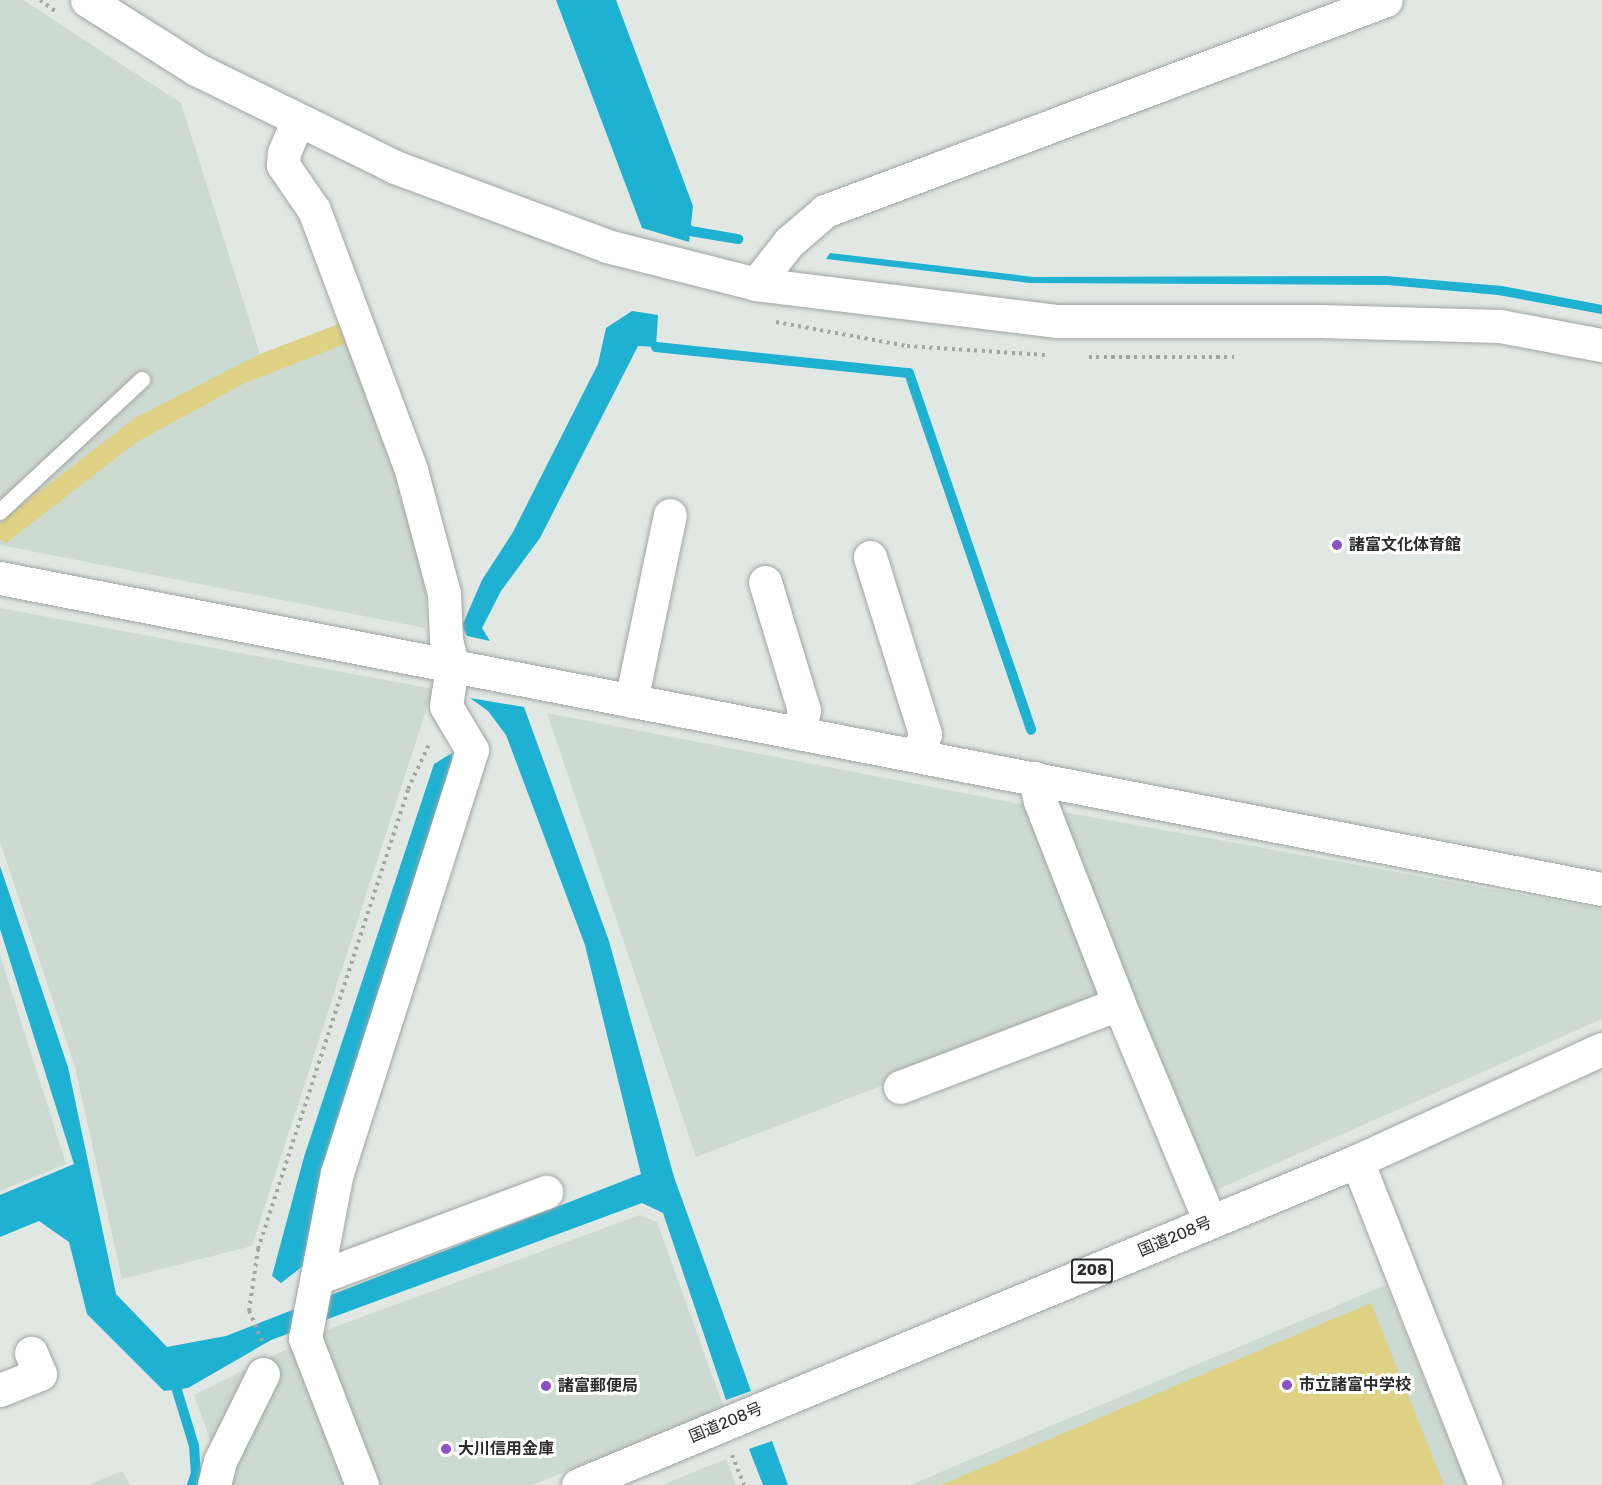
<!DOCTYPE html>
<html>
<head>
<meta charset="utf-8">
<style>
  body { margin:0 }
  #map { position:relative; width:1602px; height:1485px; overflow:hidden; background:#e1e7e3; font-family:Rubik,"Noto Sans JP",sans-serif }
  div>[style] { position:absolute }
  .built>* { inset:0; background:#cddad2 }
  .green>* { inset:0; background:#dfd284 }
  .water>* { inset:0; background:#1eb1d1 }
  .stream>* { height:10px; margin:-5px; padding:0 5px; transform-origin:5px; border-radius:5px; background:#1eb1d1 }
  .path>* { height:4px; margin-top:-2px; transform-origin:0; background:repeating-linear-gradient(90deg,#a3a7a4 0 3px,transparent 0 7.5px) }
  .roads { filter:drop-shadow(0 0 2px #a0a5a2) drop-shadow(0 0 2px #a0a5a2) }
  .lane>* { height:16px; margin:-8px; padding:0 8px; transform-origin:8px; border-radius:8px; background:#fff }
  .street>* { height:33px; margin:-16.5px; padding:0 16.5px; transform-origin:16.5px; border-radius:16.5px; background:#fff }
  .secondary>* { height:33px; margin:-16.5px; padding:0 16.5px; transform-origin:16.5px; border-radius:16.5px; background:#fff }
  .highway>* { height:33px; margin:-16.5px; padding:0 16.5px; transform-origin:16.5px; border-radius:16.5px; background:#fff }
  .dots>* { width:16px; height:16px; translate:-50% -50%; box-sizing:border-box; border:3px solid #fff; border-radius:50% }
  span { translate:-50% -50%; white-space:nowrap; text-align:center; line-height:1.15; -webkit-text-stroke:6px #fff; paint-order:stroke }
  .shield-label span { padding:2px 4px; background:#fff; border:2px solid; border-radius:4px; -webkit-text-stroke-width:0 }
  .shield-label { font-size:15px; color:#2b2d2c; font-weight:700 }
  .poi-label { font-size:16px; color:#2b2d2c; font-weight:700 }
  .left { translate:0 -50%; text-align:left }
  .street-label { font-size:16px; color:#2b2d2c }
</style>
</head>
<body>
<div id="map">
  <div class="built">
    <div style="clip-path:polygon(0 0,23px 0,181px 103px,260px 354px,339px 324px,414px 526px,426px 600px,425px 628px,0 545px)"></div>
    <div style="clip-path:polygon(0 608px,433px 689px,252px 1246px,122px 1279px,75px 1067px,0 842px)"></div>
    <div style="clip-path:polygon(547px 713px,1031px 806px,1103px 1001px,696px 1157px)"></div>
    <div style="clip-path:polygon(1052px 810px,1602px 909px,1602px 1019px,1205px 1195px)"></div>
    <div style="clip-path:polygon(0 955px,66px 1164px,0 1191px)"></div>
    <div style="clip-path:polygon(640px 1215px,657px 1222px,724px 1408px,532px 1485px,207px 1485px,215px 1453px,194px 1395px,321px 1332px)"></div>
    <div style="clip-path:polygon(1386px 1285px,1467px 1485px,910px 1485px)"></div>
    <div style="clip-path:polygon(726px 1459px,736px 1485px,662px 1485px)"></div>
    <div style="clip-path:polygon(122px 1471px,130px 1485px,89px 1485px)"></div>
  </div>
  <div class="green">
    <div style="clip-path:polygon(339px 324px,347px 343px,243px 384px,137px 442px,6px 543px,0 539px,0 522px,135px 418px,260px 354px)"></div>
    <div style="clip-path:polygon(1371px 1303px,1444px 1485px,941px 1485px)"></div>
  </div>
  <div class="water">
    <div style="clip-path:polygon(556px 0,616px 0,693px 206px,689px 242px,642px 228px)"></div>
    <div style="clip-path:polygon(830px 253px,1034px 277px,1386px 276px,1502px 286px,1602px 305px,1602px 314px,1498px 295px,1388px 285px,1030px 283px,826px 259px)"></div>
    <div style="clip-path:polygon(632px 311px,658px 315px,656px 347px,638px 346px,540px 538px,501px 591px,482px 628px,490px 641px,467px 636px,462px 626px,482px 580px,513px 532px,598px 364px,606px 328px)"></div>
    <div style="clip-path:polygon(470px 698px,524px 707px,609px 941px,674px 1177px,751px 1391px,726px 1400px,663px 1213px,642px 1203px,271px 1340px,188px 1388px,164px 1391px,87px 1314px,69px 1242px,39px 1221px,0 1237px,0 1195px,74px 1164px,0 929px,0 866px,68px 1067px,116px 1294px,167px 1347px,226px 1336px,641px 1174px,585px 945px,506px 735px,488px 711px)"></div>
    <div style="clip-path:polygon(452px 753px,453px 775px,303px 1266px,281px 1283px,272px 1276px,304px 1157px,434px 764px)"></div>
    <div style="clip-path:polygon(772px 1441px,788px 1485px,763px 1485px,749px 1449px)"></div>
  </div>
  <div class="stream">
    <div style="left:679px;top:221px;width:15px;rotate:42deg"></div>
    <div style="left:690px;top:231px;width:49px;rotate:9.5deg"></div>
    <div style="left:656px;top:347px;width:254px;rotate:5.9deg"></div>
    <div style="left:909px;top:373px;width:377px;rotate:71.1deg"></div>
    <div style="left:176px;top:1387px;width:62px;rotate:73deg"></div>
    <div style="left:194px;top:1446px;width:27px;rotate:86deg"></div>
    <div style="left:196px;top:1473px;width:13px;rotate:108deg"></div>
  </div>
  <div class="path">
    <div style="left:40px;top:0;width:19px;rotate:36deg"></div>
    <div style="left:776px;top:322px;width:133px;rotate:10.4deg"></div>
    <div style="left:907px;top:346px;width:138px;rotate:3.7deg"></div>
    <div style="left:1089px;top:357px;width:145px"></div>
    <div style="left:262px;top:1341px;width:33px;rotate:-113deg"></div>
    <div style="left:249px;top:1311px;width:63px;rotate:-81.7deg"></div>
    <div style="left:258px;top:1249px;width:484px;rotate:-71.9deg"></div>
    <div style="left:408px;top:789px;width:52px;rotate:-64.9deg"></div>
    <div style="left:732px;top:1455px;width:32px;rotate:68deg"></div>
  </div>
  <div class="roads">
    <div class="lane">
      <div style="left:0;top:512px;width:194px;rotate:-42.9deg"></div>
    </div>
    <div class="street">
      <div style="left:297px;top:122px;width:34px;rotate:113deg"></div>
      <div style="left:284px;top:153px;width:12px;rotate:95deg"></div>
      <div style="left:283px;top:165px;width:55px;rotate:55.4deg"></div>
      <div style="left:314px;top:210px;width:278px;rotate:69.5deg"></div>
      <div style="left:411px;top:470px;width:127px;rotate:75deg"></div>
      <div style="left:444px;top:593px;width:46px;rotate:87.5deg"></div>
      <div style="left:446px;top:639px;width:28px;rotate:77deg"></div>
      <div style="left:452px;top:666px;width:40px;rotate:98.5deg"></div>
      <div style="left:446px;top:706px;width:51px;rotate:59.4deg"></div>
      <div style="left:472px;top:750px;width:443px;rotate:107.7deg"></div>
      <div style="left:337px;top:1172px;width:169px;rotate:100.9deg"></div>
      <div style="left:305px;top:1338px;width:158px;rotate:68.8deg"></div>
      <div style="left:870px;top:557px;width:185px;rotate:72.7deg"></div>
      <div style="left:925px;top:734px;width:23px;rotate:110deg"></div>
      <div style="left:765px;top:582px;width:134px;rotate:73.1deg"></div>
      <div style="left:804px;top:710px;width:24px;rotate:102deg"></div>
      <div style="left:631px;top:701px;width:190px;rotate:-78.2deg"></div>
      <div style="left:1035px;top:778px;width:24px;rotate:78deg"></div>
      <div style="left:1040px;top:801px;width:218px;rotate:68.7deg"></div>
      <div style="left:1119px;top:1004px;width:236px;rotate:67.3deg"></div>
      <div style="left:900px;top:1087px;width:234px;rotate:-20.8deg"></div>
      <div style="left:1357px;top:1161px;width:348px;rotate:68.4deg"></div>
      <div style="left:317px;top:1278px;width:245px;rotate:-20.6deg"></div>
      <div style="left:0;top:1390px;width:43px;rotate:-21.8deg"></div>
      <div style="left:40px;top:1374px;width:23px;rotate:-113deg"></div>
      <div style="left:214px;top:1485px;width:25px;rotate:-76deg"></div>
      <div style="left:220px;top:1461px;width:97px;rotate:-63.7deg"></div>
    </div>
    <div class="secondary">
      <div style="left:87px;top:0;width:129px;rotate:32.3deg"></div>
      <div style="left:196px;top:69px;width:222px;rotate:26.2deg"></div>
      <div style="left:395px;top:167px;width:226px;rotate:20.4deg"></div>
      <div style="left:607px;top:246px;width:154px;rotate:14.3deg"></div>
      <div style="left:756px;top:284px;width:304px;rotate:7deg"></div>
      <div style="left:1058px;top:321px;width:262px"></div>
      <div style="left:1320px;top:321px;width:180px;rotate:1.6deg"></div>
      <div style="left:1500px;top:326px;width:104px;rotate:10.6deg"></div>
      <div style="left:756px;top:284px;width:53px;rotate:-51.8deg"></div>
      <div style="left:789px;top:242px;width:48px;rotate:-40.7deg"></div>
      <div style="left:825px;top:211px;width:599px;rotate:-20.61deg"></div>
      <div style="left:0;top:578px;width:1632px;rotate:10.99deg"></div>
    </div>
    <div class="highway">
      <div style="left:578px;top:1485px;width:844px;rotate:-22.58deg"></div>
      <div style="left:1357px;top:1161px;width:269px;rotate:-24.6deg"></div>
    </div>
  </div>
  <div class="dots">
    <div style="left:1337px;top:545px;background:#8e51c7"></div>
    <div style="left:1287px;top:1385px;background:#8e51c7"></div>
    <div style="left:546px;top:1386px;background:#8e51c7"></div>
    <div style="left:446px;top:1449px;background:#8e51c7"></div>
  </div>
  <div class="shield-label">
    <span style="left:1092px;top:1271px">208</span>
  </div>
  <div class="poi-label">
    <span class="left" style="left:1349px;top:545px">諸富文化体育館</span>
    <span class="left" style="left:1299px;top:1385px">市立諸富中学校</span>
    <span class="left" style="left:558px;top:1386px">諸富郵便局</span>
    <span class="left" style="left:458px;top:1449px">大川信用金庫</span>
  </div>
  <div class="street-label">
    <span style="left:1175px;top:1237px;rotate:-23deg">国道208号</span>
    <span style="left:726px;top:1423px;rotate:-23deg">国道208号</span>
  </div>
</div>
</body>
</html>
